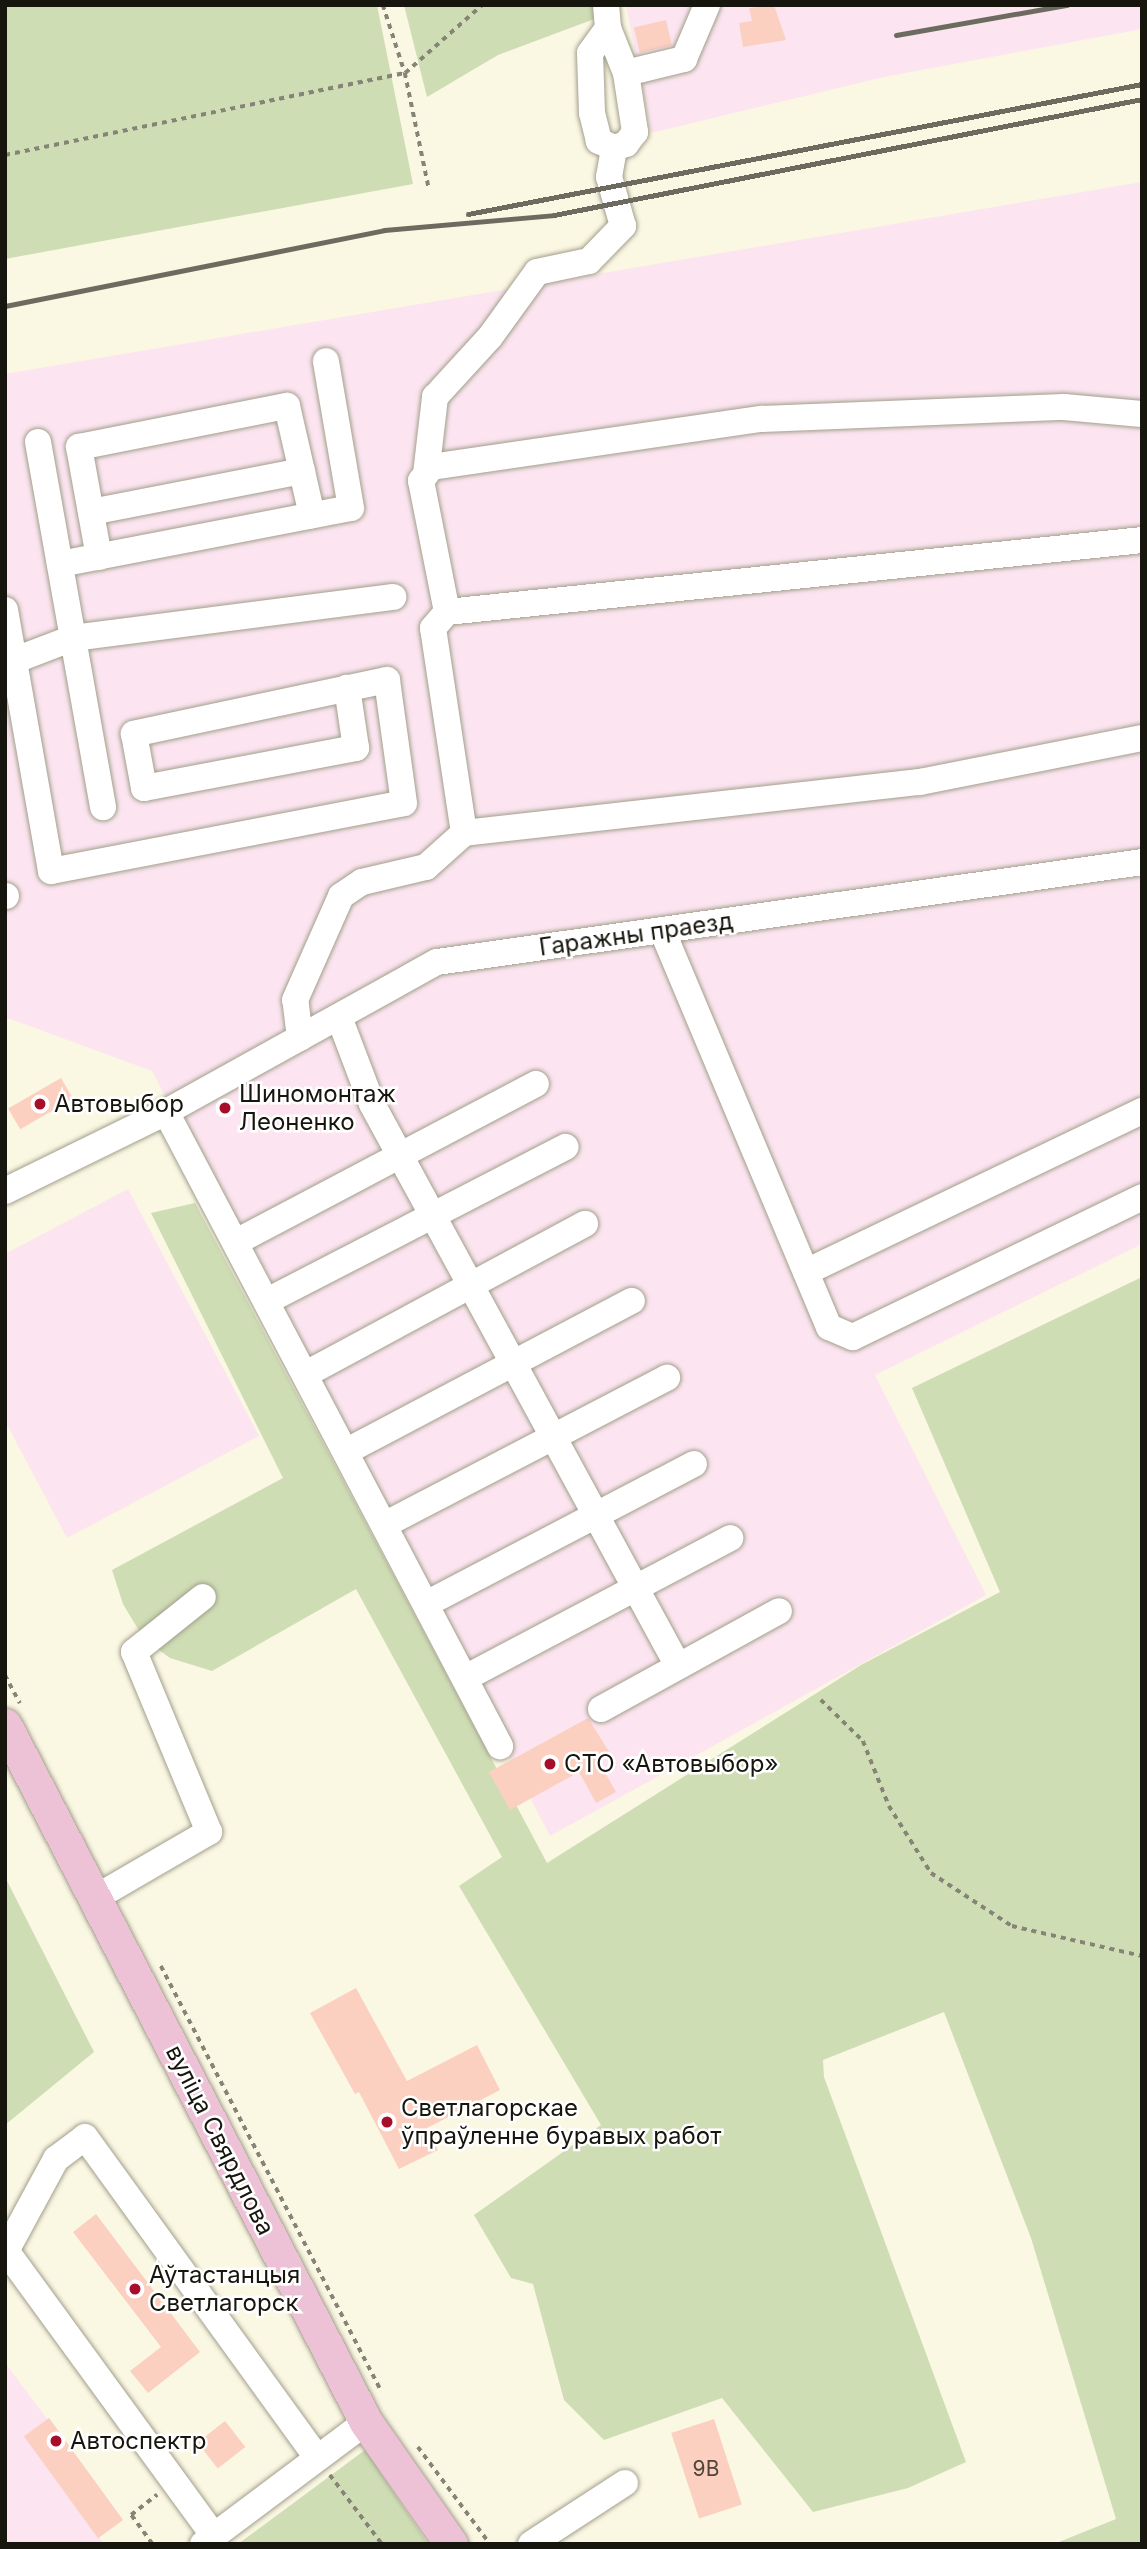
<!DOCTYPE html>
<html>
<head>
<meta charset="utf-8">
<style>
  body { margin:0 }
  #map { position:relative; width:1147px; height:2549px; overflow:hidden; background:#faf7e3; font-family:Inter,sans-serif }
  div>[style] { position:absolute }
  .industrial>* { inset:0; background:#fce5f0 }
  .green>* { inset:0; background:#cfddb5 }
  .building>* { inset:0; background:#fcd0c0; transform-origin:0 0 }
  .path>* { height:3.5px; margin-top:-1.75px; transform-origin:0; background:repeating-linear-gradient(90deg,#868476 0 5px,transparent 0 10px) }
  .roads { filter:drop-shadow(0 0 2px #a29f8c) drop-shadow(0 0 2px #a29f8c) }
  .minor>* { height:26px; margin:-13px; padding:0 13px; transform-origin:13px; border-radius:13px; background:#fff }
  .major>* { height:33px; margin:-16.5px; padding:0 16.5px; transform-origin:16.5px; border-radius:16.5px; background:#edc2d7 }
  .rail>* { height:5px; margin:-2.5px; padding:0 2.5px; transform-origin:2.5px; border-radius:2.5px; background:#6d6b5f }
  .dots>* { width:19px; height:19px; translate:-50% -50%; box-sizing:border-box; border:4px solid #fff; border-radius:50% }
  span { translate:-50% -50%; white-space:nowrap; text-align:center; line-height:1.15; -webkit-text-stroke:5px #fff; paint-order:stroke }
  .number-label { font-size:21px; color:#50443a }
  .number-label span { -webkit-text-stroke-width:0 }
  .street-label { font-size:24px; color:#16150e }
  .poi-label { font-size:24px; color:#16150e }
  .left { translate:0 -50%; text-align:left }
  .frame { position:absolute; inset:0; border:7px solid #16150e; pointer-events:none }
</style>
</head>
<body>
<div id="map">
  <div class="industrial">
    <div style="clip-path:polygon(626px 5px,1142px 5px,1142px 29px,884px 77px,651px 133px)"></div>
    <div style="clip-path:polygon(1142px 182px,1142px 1244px,875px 1375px,986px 1595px,550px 1836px,152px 1071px,5px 1017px,5px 374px)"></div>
    <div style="clip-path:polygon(128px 1189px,259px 1436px,67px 1538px,5px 1421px,5px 1254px)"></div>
    <div style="clip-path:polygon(5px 2363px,123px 2520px,99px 2537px,104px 2544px,5px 2544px)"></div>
  </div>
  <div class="green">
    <div style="clip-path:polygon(5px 5px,377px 5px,413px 184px,5px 259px)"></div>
    <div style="clip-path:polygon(404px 5px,604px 5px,605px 15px,498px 55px,427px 97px)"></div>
    <div style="clip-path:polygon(195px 1203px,547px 1863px,861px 1665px,1000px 1592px,912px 1388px,1142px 1277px,1142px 2544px,1054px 2544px,1116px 2519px,1031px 2238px,944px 2012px,823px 2060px,824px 2077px,966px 2462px,908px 2488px,813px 2512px,722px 2398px,604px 2440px,564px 2400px,533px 2284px,511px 2278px,474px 2215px,601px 2125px,459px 1886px,502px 1857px,356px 1589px,212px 1671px,170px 1658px,144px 1639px,123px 1604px,112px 1570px,283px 1478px,151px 1213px)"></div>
    <div style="clip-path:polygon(5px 1877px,94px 2052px,5px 2125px)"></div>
    <div style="clip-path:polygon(365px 2450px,428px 2544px,238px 2544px)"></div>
  </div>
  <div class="building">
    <div style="clip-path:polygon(774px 5px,786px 40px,743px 47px,739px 23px,752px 21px,749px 8px)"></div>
    <div style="left:666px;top:20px;width:26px;height:33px;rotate:77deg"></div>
    <div style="left:61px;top:1078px;width:24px;height:61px;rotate:60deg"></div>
    <div style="clip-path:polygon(588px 1718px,611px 1755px,599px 1762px,616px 1792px,596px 1803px,579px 1772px,510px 1810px,489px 1772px)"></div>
    <div style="clip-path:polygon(356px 1988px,407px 2081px,477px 2045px,500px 2090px,427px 2128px,438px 2150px,399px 2169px,359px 2092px,355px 2094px,310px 2013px)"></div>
    <div style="clip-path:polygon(96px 2214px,200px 2352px,148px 2393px,130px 2371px,161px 2347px,73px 2232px)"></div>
    <div style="left:49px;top:2418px;width:126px;height:31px;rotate:54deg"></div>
    <div style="left:714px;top:2419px;width:90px;height:45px;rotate:72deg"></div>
    <div style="left:225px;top:2421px;width:33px;height:35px;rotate:52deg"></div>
  </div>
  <div class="path">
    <div style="left:5px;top:5px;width:1px"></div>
    <div style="left:383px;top:5px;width:71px;rotate:72.1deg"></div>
    <div style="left:405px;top:73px;width:118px;rotate:78.3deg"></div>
    <div style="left:5px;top:155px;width:408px;rotate:-11.6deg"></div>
    <div style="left:405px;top:73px;width:103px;rotate:-41.4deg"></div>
    <div style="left:5px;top:1675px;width:32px;rotate:62deg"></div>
    <div style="left:821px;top:1700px;width:59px;rotate:44.3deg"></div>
    <div style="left:863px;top:1741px;width:70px;rotate:68.2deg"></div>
    <div style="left:889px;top:1806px;width:79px;rotate:57.9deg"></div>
    <div style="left:931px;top:1873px;width:97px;rotate:33.2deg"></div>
    <div style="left:1012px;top:1926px;width:133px;rotate:13deg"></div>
    <div style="left:161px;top:1966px;width:479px;rotate:62.6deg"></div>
    <div style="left:418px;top:2447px;width:121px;rotate:53.4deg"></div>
    <div style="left:330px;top:2475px;width:86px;rotate:53deg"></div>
    <div style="left:152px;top:2544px;width:36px;rotate:-126deg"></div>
    <div style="left:131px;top:2515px;width:33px;rotate:-38deg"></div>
  </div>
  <div class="roads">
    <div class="minor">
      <div style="left:606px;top:5px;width:23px;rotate:85deg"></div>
      <div style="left:608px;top:28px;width:48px;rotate:68.2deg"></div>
      <div style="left:626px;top:73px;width:60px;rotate:81.3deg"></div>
      <div style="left:635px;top:132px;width:15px;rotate:127deg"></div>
      <div style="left:626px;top:144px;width:13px;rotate:162deg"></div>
      <div style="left:614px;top:148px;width:17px;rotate:-155deg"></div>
      <div style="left:599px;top:141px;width:29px;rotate:-104deg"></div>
      <div style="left:592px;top:113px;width:60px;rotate:-91.9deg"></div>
      <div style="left:590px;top:53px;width:31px;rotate:-54deg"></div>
      <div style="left:626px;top:73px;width:60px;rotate:-13.6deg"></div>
      <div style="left:684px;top:59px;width:59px;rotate:-66.9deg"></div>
      <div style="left:38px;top:442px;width:371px;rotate:79.9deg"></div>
      <div style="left:426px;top:474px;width:78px;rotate:-83.3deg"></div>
      <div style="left:435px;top:397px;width:81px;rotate:-47.5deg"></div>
      <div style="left:490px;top:337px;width:80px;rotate:-54.1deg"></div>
      <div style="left:537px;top:272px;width:53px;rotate:-11.9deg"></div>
      <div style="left:589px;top:261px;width:49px;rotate:-45.8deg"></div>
      <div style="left:623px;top:226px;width:51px;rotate:-105.9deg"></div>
      <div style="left:609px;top:177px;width:29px;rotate:-80deg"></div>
      <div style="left:91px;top:512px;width:215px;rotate:-11deg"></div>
      <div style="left:99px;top:557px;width:112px;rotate:-100.3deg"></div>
      <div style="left:79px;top:447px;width:212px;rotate:-11.2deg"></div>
      <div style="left:287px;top:406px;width:112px;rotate:77.1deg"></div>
      <div style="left:60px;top:564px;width:296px;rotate:-10.9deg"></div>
      <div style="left:351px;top:508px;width:149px;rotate:-99.7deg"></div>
      <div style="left:5px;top:610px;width:265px;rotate:80deg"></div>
      <div style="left:51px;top:871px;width:359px;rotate:-10.9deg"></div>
      <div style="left:404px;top:803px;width:124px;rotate:-97.9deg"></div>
      <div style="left:387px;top:680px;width:259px;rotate:168deg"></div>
      <div style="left:134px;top:734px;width:55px;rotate:79.5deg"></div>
      <div style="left:144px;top:788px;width:216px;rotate:-10.7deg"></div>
      <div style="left:356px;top:748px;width:61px;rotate:-98.5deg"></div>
      <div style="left:447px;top:612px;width:134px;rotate:-101.2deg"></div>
      <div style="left:421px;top:481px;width:17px;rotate:-54deg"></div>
      <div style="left:431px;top:467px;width:334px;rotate:-8.3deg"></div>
      <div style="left:762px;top:419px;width:302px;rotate:-2.3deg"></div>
      <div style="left:1064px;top:407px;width:78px;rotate:5.1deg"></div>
      <div style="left:5px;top:664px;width:73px;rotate:-20.9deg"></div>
      <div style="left:73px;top:638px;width:323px;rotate:-7.3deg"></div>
      <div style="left:464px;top:833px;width:207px;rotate:-98.6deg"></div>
      <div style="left:433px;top:628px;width:21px;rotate:-49deg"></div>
      <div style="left:447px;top:612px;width:699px;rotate:-5.91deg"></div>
      <div style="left:5px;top:896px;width:1px"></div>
      <div style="left:662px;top:930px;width:431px;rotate:67.2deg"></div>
      <div style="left:829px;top:1327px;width:26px;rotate:23deg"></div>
      <div style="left:853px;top:1337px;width:321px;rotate:-25.8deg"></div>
      <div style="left:339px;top:1017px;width:93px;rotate:69.2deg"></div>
      <div style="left:372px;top:1104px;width:640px;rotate:61.43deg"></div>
      <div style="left:300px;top:1038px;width:38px;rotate:-97deg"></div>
      <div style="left:295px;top:1000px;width:114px;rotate:-66.1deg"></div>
      <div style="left:341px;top:896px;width:25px;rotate:-34deg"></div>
      <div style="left:362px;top:882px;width:66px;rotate:-13.2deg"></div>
      <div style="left:426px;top:867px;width:51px;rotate:-41.8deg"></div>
      <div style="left:464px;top:833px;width:459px;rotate:-6.4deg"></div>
      <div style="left:920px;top:782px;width:226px;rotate:-11.2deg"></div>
      <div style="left:166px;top:1112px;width:717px;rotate:62.22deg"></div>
      <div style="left:5px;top:1191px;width:179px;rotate:-26.1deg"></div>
      <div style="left:166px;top:1112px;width:310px;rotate:-29deg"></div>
      <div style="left:437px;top:962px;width:712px;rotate:-8.07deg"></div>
      <div style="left:236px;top:1242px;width:339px;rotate:-27.8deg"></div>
      <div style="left:806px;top:1272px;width:373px;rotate:-25.6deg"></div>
      <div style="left:267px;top:1301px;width:336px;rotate:-27.3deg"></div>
      <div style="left:306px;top:1374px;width:317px;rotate:-28.3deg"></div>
      <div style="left:347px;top:1451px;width:322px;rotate:-27.8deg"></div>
      <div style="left:386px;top:1524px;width:317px;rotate:-27.5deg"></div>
      <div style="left:428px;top:1603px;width:300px;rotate:-27.6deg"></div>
      <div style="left:465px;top:1678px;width:300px;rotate:-27.8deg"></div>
      <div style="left:601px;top:1709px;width:203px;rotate:-28.8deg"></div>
      <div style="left:95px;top:1898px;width:132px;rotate:-30.1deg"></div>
      <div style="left:209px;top:1832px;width:195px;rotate:-112.6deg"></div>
      <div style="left:134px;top:1652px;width:88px;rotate:-38.6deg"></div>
      <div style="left:214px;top:2536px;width:353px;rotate:-126.1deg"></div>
      <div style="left:6px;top:2251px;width:105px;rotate:-61.5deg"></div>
      <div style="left:56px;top:2159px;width:36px;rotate:-37deg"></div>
      <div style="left:85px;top:2137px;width:396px;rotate:54.1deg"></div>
      <div style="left:203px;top:2544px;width:204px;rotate:-36.8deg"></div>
      <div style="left:531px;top:2544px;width:112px;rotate:-33deg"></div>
    </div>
    <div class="major">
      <div style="left:5px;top:1725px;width:785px;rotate:62.62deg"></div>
      <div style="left:366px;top:2422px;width:149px;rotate:55.1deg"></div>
    </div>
  </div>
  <div class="rail">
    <div style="left:896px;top:35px;width:174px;rotate:-10deg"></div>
    <div style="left:468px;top:214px;width:686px;rotate:-10.92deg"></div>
    <div style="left:5px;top:306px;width:387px;rotate:-11.3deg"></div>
    <div style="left:384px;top:230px;width:171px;rotate:-5deg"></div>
    <div style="left:554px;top:215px;width:599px;rotate:-11.16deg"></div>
  </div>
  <div class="dots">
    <div style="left:40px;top:1104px;background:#a70e2a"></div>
    <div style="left:225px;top:1108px;background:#a70e2a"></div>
    <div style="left:550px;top:1764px;background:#a70e2a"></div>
    <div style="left:387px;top:2122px;background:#a70e2a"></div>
    <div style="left:135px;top:2289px;background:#a70e2a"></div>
    <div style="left:56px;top:2441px;background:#a70e2a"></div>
  </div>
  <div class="number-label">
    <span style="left:706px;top:2469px">9В</span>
  </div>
  <div class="street-label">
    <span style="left:636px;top:934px;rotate:-8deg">Гаражны праезд</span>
    <span style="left:220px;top:2140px;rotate:63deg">вуліца Свярдлова</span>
  </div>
  <div class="poi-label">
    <span class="left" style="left:239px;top:1108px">Шиномонтаж<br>Леоненко</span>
    <span class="left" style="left:54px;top:1104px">Автовыбор</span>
    <span class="left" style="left:564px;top:1764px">СТО «Автовыбор»</span>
    <span class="left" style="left:401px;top:2122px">Светлагорскае<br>ўпраўленне буравых работ</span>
    <span class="left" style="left:149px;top:2289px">Аўтастанцыя<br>Светлагорск</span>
    <span class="left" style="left:70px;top:2441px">Автоспектр</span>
  </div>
  <div class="frame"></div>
</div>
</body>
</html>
